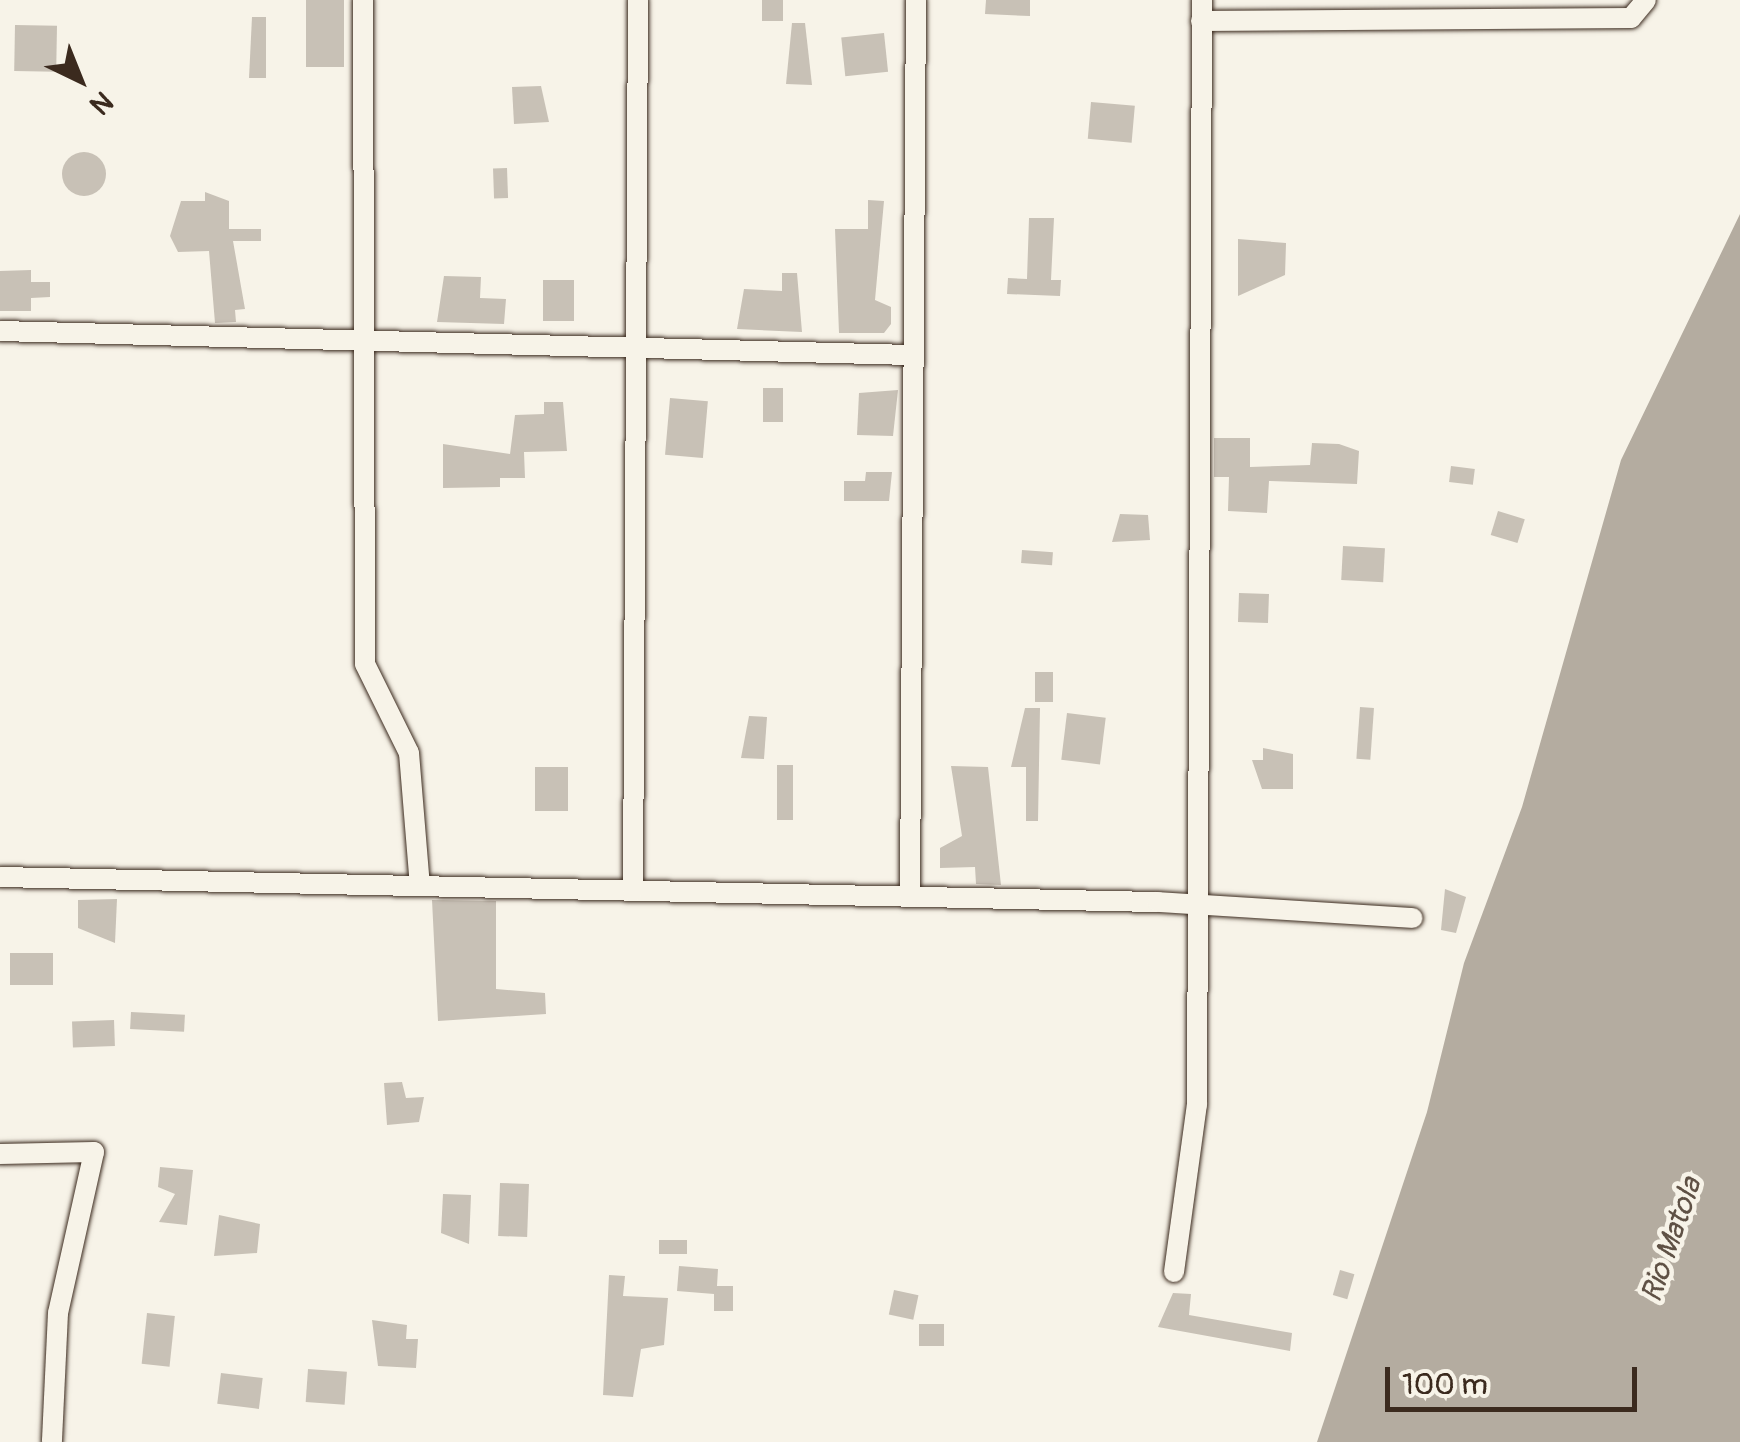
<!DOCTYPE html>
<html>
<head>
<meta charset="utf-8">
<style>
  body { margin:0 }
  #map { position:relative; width:1740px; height:1442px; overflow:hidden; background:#f7f3e8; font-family:Pangolin,sans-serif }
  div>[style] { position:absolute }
  .water>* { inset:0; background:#b4aca0 }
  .building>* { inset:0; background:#c8c1b6; transform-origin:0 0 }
  .round { border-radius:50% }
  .roads { filter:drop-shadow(0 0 2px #3b2a1e) drop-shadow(0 0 2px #3b2a1e) }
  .minor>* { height:20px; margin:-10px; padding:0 10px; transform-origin:10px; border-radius:10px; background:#f7f3e8 }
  span { translate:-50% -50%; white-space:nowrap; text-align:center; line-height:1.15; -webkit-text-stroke:9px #f7f3e8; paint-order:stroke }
  .water-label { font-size:30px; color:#5f5145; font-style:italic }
  .north { position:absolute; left:30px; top:30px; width:100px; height:100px; -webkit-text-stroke:8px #f7f3e8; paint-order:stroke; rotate:137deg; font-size:28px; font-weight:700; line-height:40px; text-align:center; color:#3b2a1e }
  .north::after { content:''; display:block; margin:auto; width:35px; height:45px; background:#3b2a1e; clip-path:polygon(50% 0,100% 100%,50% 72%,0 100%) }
  .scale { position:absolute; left:1385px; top:1367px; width:252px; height:45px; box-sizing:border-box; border:5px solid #3b2a1e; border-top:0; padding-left:12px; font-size:30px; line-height:35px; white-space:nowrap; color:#3b2a1e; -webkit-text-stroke:8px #f7f3e8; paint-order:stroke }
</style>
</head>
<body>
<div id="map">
  <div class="water">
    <div style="clip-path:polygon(1740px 214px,1740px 1442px,1317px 1442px,1427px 1112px,1464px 963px,1522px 807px,1621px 460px)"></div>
  </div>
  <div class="building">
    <div style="left:306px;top:0;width:38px;height:67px"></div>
    <div style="left:762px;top:0;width:21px;height:21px"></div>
    <div style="clip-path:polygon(986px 0,1030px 0,1030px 16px,985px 14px)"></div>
    <div style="clip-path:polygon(252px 17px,266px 17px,266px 78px,249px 78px)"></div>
    <div style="clip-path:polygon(792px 23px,805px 23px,812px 85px,786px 84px)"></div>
    <div style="left:15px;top:25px;width:42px;height:46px;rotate:1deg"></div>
    <div style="left:884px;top:33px;width:39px;height:43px;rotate:84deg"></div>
    <div style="clip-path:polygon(541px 86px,549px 122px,514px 124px,512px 87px)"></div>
    <div style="left:1091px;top:102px;width:44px;height:37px;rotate:5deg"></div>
    <div class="round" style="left:62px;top:152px;width:44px;height:44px"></div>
    <div style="left:507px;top:168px;width:30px;height:14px;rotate:88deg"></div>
    <div style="clip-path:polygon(205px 192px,229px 201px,229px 229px,261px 229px,261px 241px,233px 241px,245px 309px,235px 310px,236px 322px,215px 323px,209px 251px,178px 252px,170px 236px,181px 201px,205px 201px)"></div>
    <div style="clip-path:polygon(868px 200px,884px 201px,875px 300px,891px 307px,891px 324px,884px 333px,839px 333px,835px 229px,868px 229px)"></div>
    <div style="clip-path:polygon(1029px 218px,1054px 218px,1051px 280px,1061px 280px,1060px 296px,1007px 294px,1008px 278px,1027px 279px)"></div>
    <div style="clip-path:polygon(1238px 239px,1286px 243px,1285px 275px,1238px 296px)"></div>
    <div style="clip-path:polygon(31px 270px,31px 282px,50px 282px,50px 297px,31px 298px,31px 311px,0 311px,0 271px)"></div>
    <div style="clip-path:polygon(782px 273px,797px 273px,802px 332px,737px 329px,744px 289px,782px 291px)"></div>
    <div style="clip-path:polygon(444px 276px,481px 277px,480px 298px,506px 299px,504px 324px,437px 322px)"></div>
    <div style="left:543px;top:280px;width:31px;height:41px"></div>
    <div style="left:763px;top:388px;width:20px;height:34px"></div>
    <div style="clip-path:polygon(898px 390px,893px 436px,857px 435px,859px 393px)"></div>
    <div style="left:670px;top:398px;width:38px;height:57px;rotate:5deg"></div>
    <div style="clip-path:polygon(544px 402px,563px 402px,567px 451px,524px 452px,525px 478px,500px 478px,500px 487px,443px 488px,443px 444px,510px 454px,515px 415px,544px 414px)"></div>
    <div style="clip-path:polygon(1214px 438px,1250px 438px,1250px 467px,1310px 465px,1312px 443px,1339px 444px,1359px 451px,1357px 484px,1269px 481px,1267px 513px,1228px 511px,1229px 477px,1214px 477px)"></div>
    <div style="left:1451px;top:466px;width:24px;height:16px;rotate:7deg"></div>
    <div style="clip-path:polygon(866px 472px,892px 472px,889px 501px,844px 501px,844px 481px,865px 481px)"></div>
    <div style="left:1498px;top:511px;width:28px;height:25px;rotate:17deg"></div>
    <div style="clip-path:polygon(1120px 514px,1148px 515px,1150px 540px,1112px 542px)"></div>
    <div style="left:1343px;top:546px;width:42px;height:34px;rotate:3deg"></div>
    <div style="left:1022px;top:550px;width:31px;height:13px;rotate:4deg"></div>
    <div style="left:1239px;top:593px;width:30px;height:29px;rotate:2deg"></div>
    <div style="left:1035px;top:672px;width:18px;height:30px"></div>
    <div style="left:1360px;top:707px;width:14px;height:52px;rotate:4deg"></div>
    <div style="clip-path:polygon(1025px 708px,1040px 708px,1038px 821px,1026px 821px,1026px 767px,1011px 767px)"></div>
    <div style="left:1067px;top:713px;width:39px;height:47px;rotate:7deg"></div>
    <div style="clip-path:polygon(749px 716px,767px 717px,764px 759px,741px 758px)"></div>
    <div style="clip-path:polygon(1263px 748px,1293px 754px,1293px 789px,1262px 789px,1252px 760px,1263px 760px)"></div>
    <div style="left:777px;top:765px;width:16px;height:55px"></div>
    <div style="clip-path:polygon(951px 766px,988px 767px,1001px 885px,976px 884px,975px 867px,940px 868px,940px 848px,962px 836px)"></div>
    <div style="left:535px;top:767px;width:33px;height:44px"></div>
    <div style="clip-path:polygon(1445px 889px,1466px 897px,1456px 933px,1441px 930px)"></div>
    <div style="clip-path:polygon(117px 899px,115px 943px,78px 928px,78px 900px)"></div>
    <div style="clip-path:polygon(432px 900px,496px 901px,496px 989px,545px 993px,546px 1014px,438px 1021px)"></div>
    <div style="left:53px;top:953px;width:32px;height:43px;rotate:90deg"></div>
    <div style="left:131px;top:1012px;width:54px;height:17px;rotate:3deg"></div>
    <div style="left:114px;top:1020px;width:26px;height:42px;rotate:88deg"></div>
    <div style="clip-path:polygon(402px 1082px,406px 1098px,424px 1097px,419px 1122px,387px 1125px,384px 1083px)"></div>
    <div style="clip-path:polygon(160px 1167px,193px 1170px,187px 1225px,159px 1222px,175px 1194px,158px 1187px)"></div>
    <div style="left:500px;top:1183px;width:29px;height:53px;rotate:2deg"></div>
    <div style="clip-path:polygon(443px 1194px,471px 1195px,469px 1244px,441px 1233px)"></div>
    <div style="clip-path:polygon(219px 1215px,260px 1224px,257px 1253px,214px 1256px)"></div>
    <div style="left:659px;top:1240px;width:28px;height:14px"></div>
    <div style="clip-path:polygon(679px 1266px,718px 1269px,717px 1286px,733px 1286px,733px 1311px,714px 1311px,714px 1294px,677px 1291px)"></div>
    <div style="left:1340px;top:1270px;width:15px;height:26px;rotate:16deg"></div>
    <div style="clip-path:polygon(609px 1275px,625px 1276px,623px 1296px,668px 1298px,664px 1345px,641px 1349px,633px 1397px,603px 1395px)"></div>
    <div style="left:894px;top:1290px;width:25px;height:25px;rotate:12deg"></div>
    <div style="clip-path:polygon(1173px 1293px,1191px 1294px,1189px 1315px,1292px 1333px,1290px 1351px,1158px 1327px)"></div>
    <div style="left:147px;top:1313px;width:28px;height:51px;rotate:6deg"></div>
    <div style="clip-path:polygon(372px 1320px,407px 1325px,406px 1339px,418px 1339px,416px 1368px,378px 1366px)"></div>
    <div style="left:919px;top:1324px;width:25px;height:22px"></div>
    <div style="left:308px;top:1369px;width:39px;height:33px;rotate:4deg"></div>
    <div style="left:221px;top:1373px;width:42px;height:31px;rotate:7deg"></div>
  </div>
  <div class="roads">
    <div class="minor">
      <div style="left:363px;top:0;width:664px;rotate:89.83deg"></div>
      <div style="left:365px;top:664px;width:99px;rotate:63.7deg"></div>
      <div style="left:409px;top:753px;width:133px;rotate:85.3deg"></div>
      <div style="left:1201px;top:21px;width:430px;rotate:-0.4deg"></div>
      <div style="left:1631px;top:18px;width:23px;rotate:-50deg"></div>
      <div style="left:0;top:331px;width:913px;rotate:1.51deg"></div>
      <div style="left:0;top:877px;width:1158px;rotate:1.24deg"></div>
      <div style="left:1158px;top:902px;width:255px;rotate:3.6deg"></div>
      <div style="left:633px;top:891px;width:891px;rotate:-89.68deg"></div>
      <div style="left:910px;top:897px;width:897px;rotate:-89.62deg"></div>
      <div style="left:0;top:1154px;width:94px;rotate:-1.2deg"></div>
      <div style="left:94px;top:1152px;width:165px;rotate:102.6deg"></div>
      <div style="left:58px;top:1313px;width:129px;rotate:92.7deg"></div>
      <div style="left:1174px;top:1272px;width:169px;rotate:-82.2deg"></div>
      <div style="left:1197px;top:1105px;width:1105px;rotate:-89.74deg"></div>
    </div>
  </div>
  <div class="water-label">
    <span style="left:1672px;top:1240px;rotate:-71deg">Rio Matola</span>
  </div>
  <div class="north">N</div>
  <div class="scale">100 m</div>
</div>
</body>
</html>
